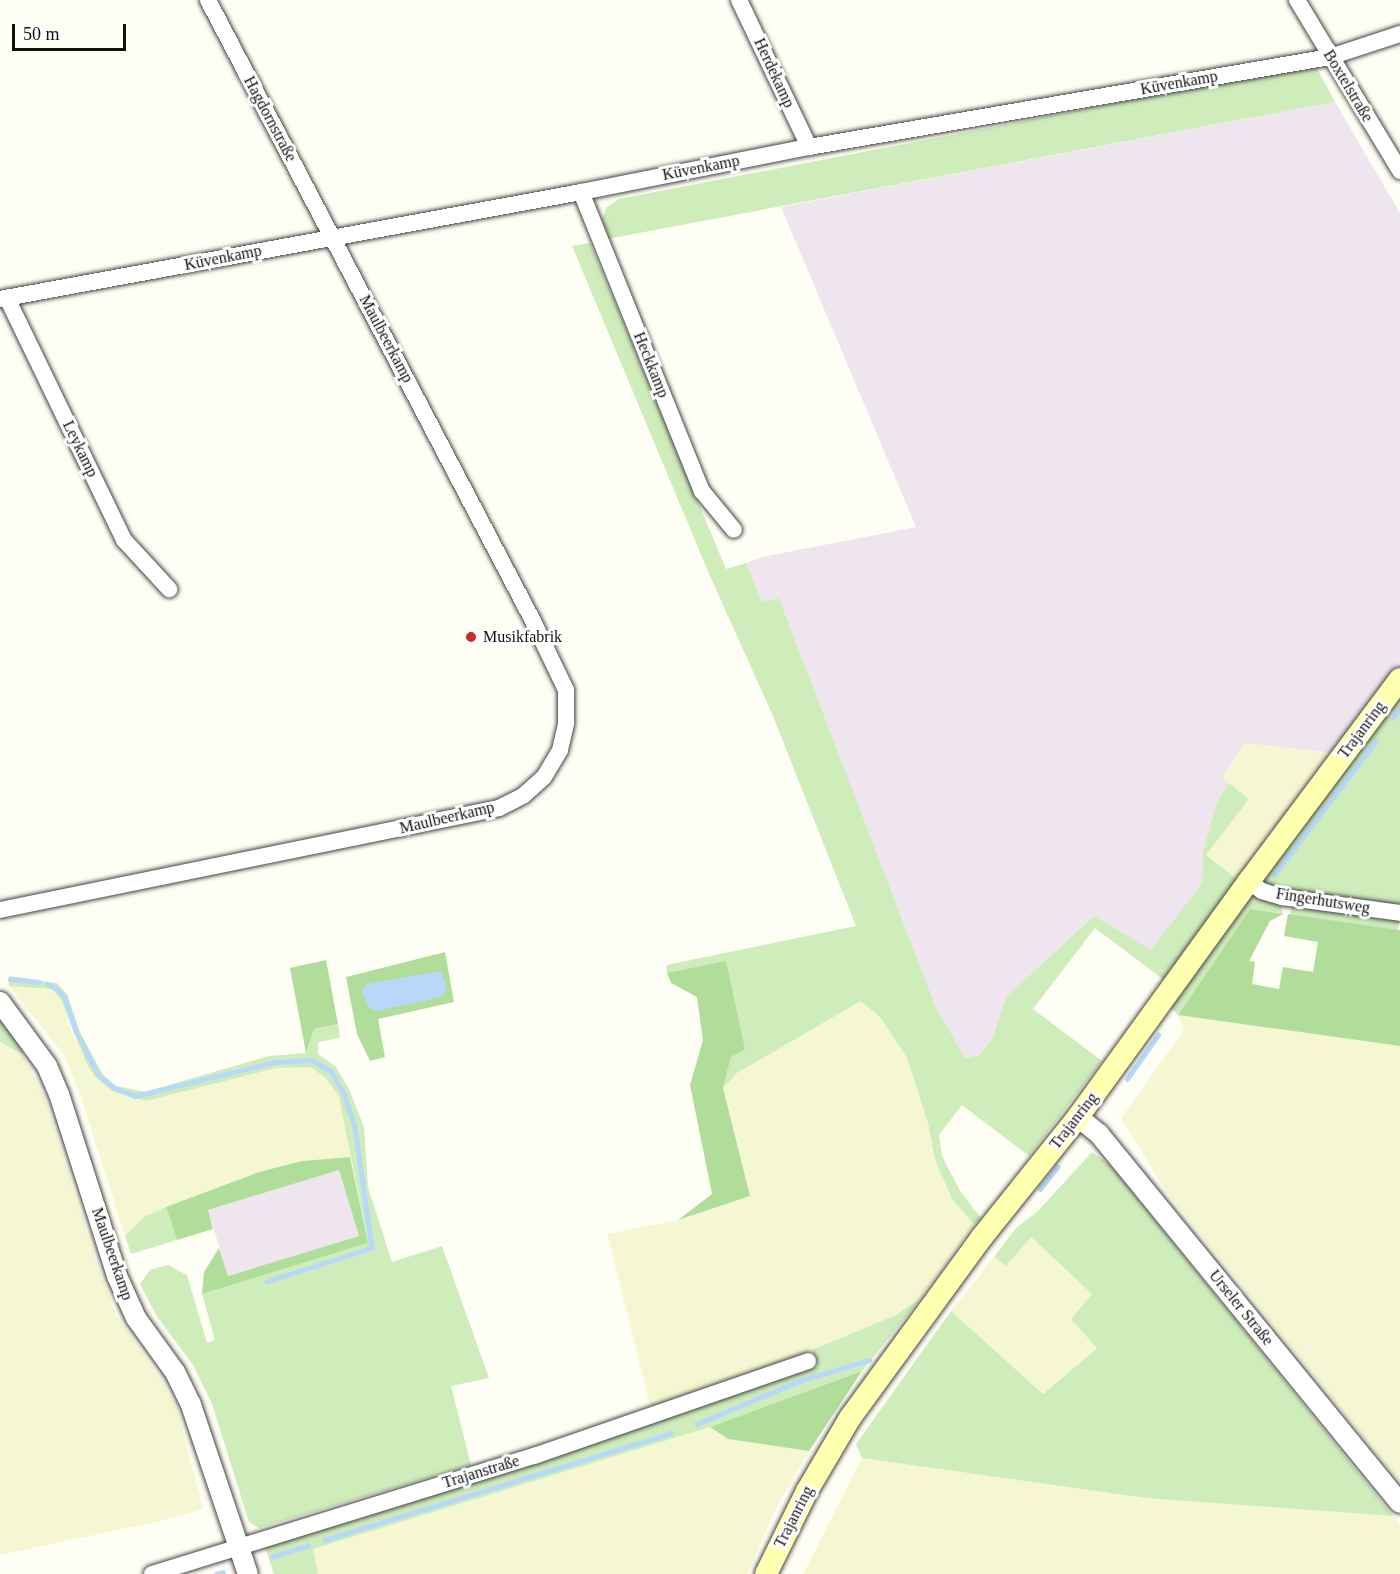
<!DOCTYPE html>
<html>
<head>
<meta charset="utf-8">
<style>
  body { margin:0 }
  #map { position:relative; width:1400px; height:1574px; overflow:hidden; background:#fffef4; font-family:Georgia,serif }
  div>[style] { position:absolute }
  .industrial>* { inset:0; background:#efe5ef; transform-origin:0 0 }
  .farmland>* { inset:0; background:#f5f7d2 }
  .green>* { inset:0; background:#cfecbb; transform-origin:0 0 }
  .forest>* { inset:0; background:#b0dd9a }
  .water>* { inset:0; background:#b7d8f8 }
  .stream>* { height:4.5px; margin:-2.25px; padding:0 2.25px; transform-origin:2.25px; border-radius:2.25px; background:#b7d8f8 }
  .roads { filter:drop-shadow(0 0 2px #444) drop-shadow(0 0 2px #444) }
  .minor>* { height:16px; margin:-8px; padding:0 8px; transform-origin:8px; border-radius:8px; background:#fff }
  .tertiary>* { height:20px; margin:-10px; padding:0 10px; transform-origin:10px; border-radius:10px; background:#fff }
  .secondary>* { height:22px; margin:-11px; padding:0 11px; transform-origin:11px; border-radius:11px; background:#feffaf }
  .dots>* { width:16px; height:16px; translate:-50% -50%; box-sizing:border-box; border:3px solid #fff; border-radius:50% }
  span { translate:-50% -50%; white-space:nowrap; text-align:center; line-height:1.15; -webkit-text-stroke:6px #fff; paint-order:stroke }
  .street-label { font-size:16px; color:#111 }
  .poi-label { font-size:16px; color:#111 }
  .left { translate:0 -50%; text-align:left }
  .scale { position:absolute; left:12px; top:24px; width:114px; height:27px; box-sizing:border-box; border:3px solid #111; border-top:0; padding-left:8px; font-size:18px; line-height:21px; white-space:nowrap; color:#111; -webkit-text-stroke:4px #fff; paint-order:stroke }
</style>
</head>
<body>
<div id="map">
  <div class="industrial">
    <div style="clip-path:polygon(1335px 102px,1400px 213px,1400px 666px,1335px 753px,1222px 776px,1229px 783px,1217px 802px,1203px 851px,1202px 883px,1151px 951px,1094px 916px,1006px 997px,992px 1038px,979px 1055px,965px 1058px,935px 1005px,779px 598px,762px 601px,746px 563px,762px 557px,916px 527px,781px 207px)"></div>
    <div style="left:339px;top:1170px;width:69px;height:137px;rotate:73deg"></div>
  </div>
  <div class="farmland">
    <div style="clip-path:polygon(1245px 743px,1335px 753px,1238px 880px,1206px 855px,1249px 799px,1222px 777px)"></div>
    <div style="clip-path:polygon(9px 986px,52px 989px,61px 999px,74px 1037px,112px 1091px,146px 1101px,277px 1068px,310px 1067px,326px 1078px,339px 1097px,347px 1130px,350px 1157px,302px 1161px,259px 1172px,144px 1217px,125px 1236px,81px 1097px,64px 1055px)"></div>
    <div style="clip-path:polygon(861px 1001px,881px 1018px,907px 1058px,928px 1123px,935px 1160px,952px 1199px,974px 1224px,921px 1298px,896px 1315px,812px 1350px,651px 1410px,607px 1234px,678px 1220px,750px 1196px,723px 1088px,737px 1073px)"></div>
    <div style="clip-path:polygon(1178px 1015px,1400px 1046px,1400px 1482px,1167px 1193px,1121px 1118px,1184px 1030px)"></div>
    <div style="clip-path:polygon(0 1042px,22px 1054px,44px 1095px,97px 1264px,117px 1317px,162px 1380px,177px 1409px,203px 1509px,160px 1521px,0 1555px)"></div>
    <div style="clip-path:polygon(1031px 1237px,1092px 1294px,1097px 1347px,1043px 1394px,951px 1311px,994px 1257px,1006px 1266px)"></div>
    <div style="clip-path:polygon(710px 1427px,728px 1439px,809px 1451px,777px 1506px,747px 1574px,318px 1574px,313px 1549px)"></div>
    <div style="clip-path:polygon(862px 1458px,1146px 1498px,1393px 1516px,1400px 1524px,1400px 1574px,803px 1574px)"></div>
  </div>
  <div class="green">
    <div style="clip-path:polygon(1315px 65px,1335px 102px,607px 239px,601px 221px,607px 207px,619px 199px)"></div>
    <div style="clip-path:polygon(590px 243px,726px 569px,746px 563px,762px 601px,779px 598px,935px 1005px,965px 1058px,979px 1055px,992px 1039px,1006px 997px,1094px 916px,1151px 950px,1202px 883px,1203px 851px,1217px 802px,1229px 783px,1249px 799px,1206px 855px,1238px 880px,1164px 980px,1095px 928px,1033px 1009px,1102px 1061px,1029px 1156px,962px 1105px,939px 1135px,942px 1156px,960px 1191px,981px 1218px,974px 1224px,952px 1199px,935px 1160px,928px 1123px,907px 1058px,881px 1018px,861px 1001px,737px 1073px,723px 1088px,731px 1057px,726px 962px,667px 973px,666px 965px,856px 926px,773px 716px,710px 576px,572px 246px)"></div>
    <div style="clip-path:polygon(1400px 695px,1400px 907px,1280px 893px,1261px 879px)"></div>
    <div style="clip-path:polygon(1247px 895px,1279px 900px,1283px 914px,1250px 909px,1178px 1015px,1169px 1006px)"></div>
    <div style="left:1292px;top:902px;width:109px;height:13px;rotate:8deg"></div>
    <div style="clip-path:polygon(9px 976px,57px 983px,67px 994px,80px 1032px,103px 1075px,116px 1086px,145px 1092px,269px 1056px,306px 1053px,314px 1029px,338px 1024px,340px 1038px,318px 1042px,318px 1054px,336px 1067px,350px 1091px,364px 1127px,368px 1187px,392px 1262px,442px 1246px,489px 1378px,451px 1386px,471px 1465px,259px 1528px,249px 1522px,212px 1404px,193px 1365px,156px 1315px,140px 1284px,150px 1270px,168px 1265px,187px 1275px,207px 1343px,215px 1340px,202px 1294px,368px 1243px,339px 1097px,326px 1078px,310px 1067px,277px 1068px,146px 1101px,112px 1091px,94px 1076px,86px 1062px,61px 1000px,52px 989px,9px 986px)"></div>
    <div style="clip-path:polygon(0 1015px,27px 1051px,22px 1054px,0 1042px)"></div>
    <div style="clip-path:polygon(1092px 1152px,1108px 1163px,1122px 1179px,1393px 1516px,1146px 1498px,862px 1458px,856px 1444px,951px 1311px,1043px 1394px,1097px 1348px,1071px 1319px,1092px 1294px,1031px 1237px,1006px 1266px,994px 1257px,1016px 1228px,1038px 1211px)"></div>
    <div style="clip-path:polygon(166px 1207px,177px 1240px,131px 1254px,125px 1236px,144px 1217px)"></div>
    <div style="clip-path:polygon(921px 1298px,862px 1371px,710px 1427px,313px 1549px,318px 1574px,274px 1574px,264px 1544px,558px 1456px,818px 1366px,812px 1350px,896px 1315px)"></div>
  </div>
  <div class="forest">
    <div style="clip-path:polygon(1250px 909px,1283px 914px,1270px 921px,1249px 961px,1255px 962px,1252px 984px,1279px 989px,1283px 967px,1313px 972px,1318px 942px,1284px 936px,1288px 914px,1400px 930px,1400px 1046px,1178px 1015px)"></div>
    <div style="clip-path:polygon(445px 952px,454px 1002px,378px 1019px,385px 1057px,370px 1061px,357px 1034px,346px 977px)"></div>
    <div style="clip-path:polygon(326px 960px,338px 1024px,314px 1029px,306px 1053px,290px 968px)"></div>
    <div style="clip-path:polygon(726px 961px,745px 1049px,731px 1057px,723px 1088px,750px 1196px,678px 1220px,712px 1194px,690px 1085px,703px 1040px,697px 997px,671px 983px,667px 973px)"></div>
    <div style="clip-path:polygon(350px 1157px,368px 1243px,202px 1294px,204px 1272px,219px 1248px,228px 1276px,359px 1236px,339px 1170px,208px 1210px,213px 1229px,177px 1240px,166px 1207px,259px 1172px,302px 1161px)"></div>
    <div style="clip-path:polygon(862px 1371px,809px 1451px,728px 1439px,710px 1427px)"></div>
  </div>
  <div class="water">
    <div style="clip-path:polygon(441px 971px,447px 989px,445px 994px,437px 998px,377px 1011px,369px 1008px,363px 995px,362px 989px,367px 984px)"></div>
  </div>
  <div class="stream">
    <div style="left:1393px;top:718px;width:12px;rotate:-55deg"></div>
    <div style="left:1274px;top:875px;width:168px;rotate:-52.7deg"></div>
    <div style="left:10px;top:979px;width:29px;rotate:6deg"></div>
    <div style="left:47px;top:984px;width:10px;rotate:24deg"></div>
    <div style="left:56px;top:988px;width:13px;rotate:45deg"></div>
    <div style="left:65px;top:997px;width:38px;rotate:72deg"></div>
    <div style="left:77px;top:1033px;width:46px;rotate:62.9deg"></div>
    <div style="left:98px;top:1074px;width:20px;rotate:41deg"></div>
    <div style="left:113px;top:1087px;width:24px;rotate:22deg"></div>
    <div style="left:135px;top:1096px;width:145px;rotate:-13.6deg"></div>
    <div style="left:276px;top:1062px;width:36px;rotate:-3deg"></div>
    <div style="left:312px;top:1060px;width:22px;rotate:30deg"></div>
    <div style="left:331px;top:1071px;width:26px;rotate:59deg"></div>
    <div style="left:344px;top:1093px;width:36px;rotate:72deg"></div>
    <div style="left:355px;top:1127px;width:122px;rotate:82deg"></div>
    <div style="left:372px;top:1248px;width:110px;rotate:162.1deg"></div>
    <div style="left:1127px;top:1079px;width:54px;rotate:-54.8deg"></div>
    <div style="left:1040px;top:1189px;width:28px;rotate:-52deg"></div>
    <div style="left:697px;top:1424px;width:111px;rotate:-22.9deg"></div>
    <div style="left:799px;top:1381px;width:73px;rotate:-16.7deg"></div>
    <div style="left:324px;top:1540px;width:363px;rotate:-17.1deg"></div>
    <div style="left:272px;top:1557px;width:38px;rotate:-18deg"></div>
    <div style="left:216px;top:1574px;width:7px;rotate:-16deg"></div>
  </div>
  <div class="roads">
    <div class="minor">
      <div style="left:739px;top:0;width:163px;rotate:64.5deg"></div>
      <div style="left:1297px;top:0;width:200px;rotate:58.9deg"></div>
      <div style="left:581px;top:192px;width:323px;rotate:68deg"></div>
      <div style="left:702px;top:491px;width:50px;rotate:50.6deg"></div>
      <div style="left:7px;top:298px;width:269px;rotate:64.2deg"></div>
      <div style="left:124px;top:540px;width:67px;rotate:47.4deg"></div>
      <div style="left:0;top:299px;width:591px;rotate:-10.43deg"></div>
      <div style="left:581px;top:192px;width:232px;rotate:-11.2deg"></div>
      <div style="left:809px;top:147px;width:529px;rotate:-9.8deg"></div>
      <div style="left:1330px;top:57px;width:74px;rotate:-18.2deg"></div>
      <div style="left:1249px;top:881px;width:16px;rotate:38deg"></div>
      <div style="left:1262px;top:891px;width:21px;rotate:17deg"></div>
      <div style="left:1282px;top:897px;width:119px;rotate:7.7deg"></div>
      <div style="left:0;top:910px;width:509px;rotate:-11.55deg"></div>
      <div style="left:499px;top:808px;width:28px;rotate:-27deg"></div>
      <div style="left:524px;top:795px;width:27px;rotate:-42deg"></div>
      <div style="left:544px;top:777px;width:31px;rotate:-59deg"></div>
      <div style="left:560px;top:750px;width:28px;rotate:-77deg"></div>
      <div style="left:566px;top:723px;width:33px;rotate:-90deg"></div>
      <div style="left:566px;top:690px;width:76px;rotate:-115.6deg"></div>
      <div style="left:533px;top:621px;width:701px;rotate:-117.63deg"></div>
      <div style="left:152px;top:1574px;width:400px;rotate:-17.2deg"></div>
      <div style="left:534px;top:1456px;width:290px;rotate:-19.1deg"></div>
    </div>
    <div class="tertiary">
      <div style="left:0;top:1002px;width:79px;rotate:53.7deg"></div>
      <div style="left:47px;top:1066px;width:30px;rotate:67deg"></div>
      <div style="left:59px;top:1094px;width:191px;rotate:72.3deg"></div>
      <div style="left:117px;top:1276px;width:46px;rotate:65.7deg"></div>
      <div style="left:136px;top:1318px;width:67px;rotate:54.2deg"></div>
      <div style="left:175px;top:1372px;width:37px;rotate:64deg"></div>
      <div style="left:191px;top:1405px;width:178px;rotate:71.4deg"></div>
      <div style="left:1078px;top:1117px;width:27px;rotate:39deg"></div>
      <div style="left:1099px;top:1134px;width:476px;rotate:50.8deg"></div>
    </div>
    <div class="secondary">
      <div style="left:766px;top:1574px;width:93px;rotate:-63.7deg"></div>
      <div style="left:807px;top:1491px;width:85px;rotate:-59.5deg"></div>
      <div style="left:850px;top:1418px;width:224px;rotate:-53.9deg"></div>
      <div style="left:982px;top:1237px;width:154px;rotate:-51.3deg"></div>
      <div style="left:1078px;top:1117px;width:291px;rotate:-54.1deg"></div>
      <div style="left:1249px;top:881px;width:252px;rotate:-53.2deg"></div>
    </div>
  </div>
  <div class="dots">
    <div style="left:471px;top:637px;background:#c62e23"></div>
  </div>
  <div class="street-label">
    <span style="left:774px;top:73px;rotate:65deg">Herdekamp</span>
    <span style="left:1179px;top:83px;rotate:-10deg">Küvenkamp</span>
    <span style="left:1348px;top:86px;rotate:59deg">Boxtelstraße</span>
    <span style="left:270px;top:119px;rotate:62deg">Hagdornstraße</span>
    <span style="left:701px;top:168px;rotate:-11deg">Küvenkamp</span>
    <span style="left:223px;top:258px;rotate:-11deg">Küvenkamp</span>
    <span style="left:386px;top:339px;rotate:62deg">Maulbeerkamp</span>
    <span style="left:651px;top:365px;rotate:68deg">Heckkamp</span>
    <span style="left:80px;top:449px;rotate:64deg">Leykamp</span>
    <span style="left:1362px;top:730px;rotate:-53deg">Trajanring</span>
    <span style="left:447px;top:818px;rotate:-13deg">Maulbeerkamp</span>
    <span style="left:1323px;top:901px;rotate:9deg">Fingerhutsweg</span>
    <span style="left:1074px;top:1121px;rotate:-52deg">Trajanring</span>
    <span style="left:112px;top:1254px;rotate:71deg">Maulbeerkamp</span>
    <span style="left:1241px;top:1308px;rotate:51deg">Urseler Straße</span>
    <span style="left:481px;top:1472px;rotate:-17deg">Trajanstraße</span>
    <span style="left:794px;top:1517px;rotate:-63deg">Trajanring</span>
  </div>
  <div class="poi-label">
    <span class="left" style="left:483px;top:637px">Musikfabrik</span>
  </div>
  <div class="scale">50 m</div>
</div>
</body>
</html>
